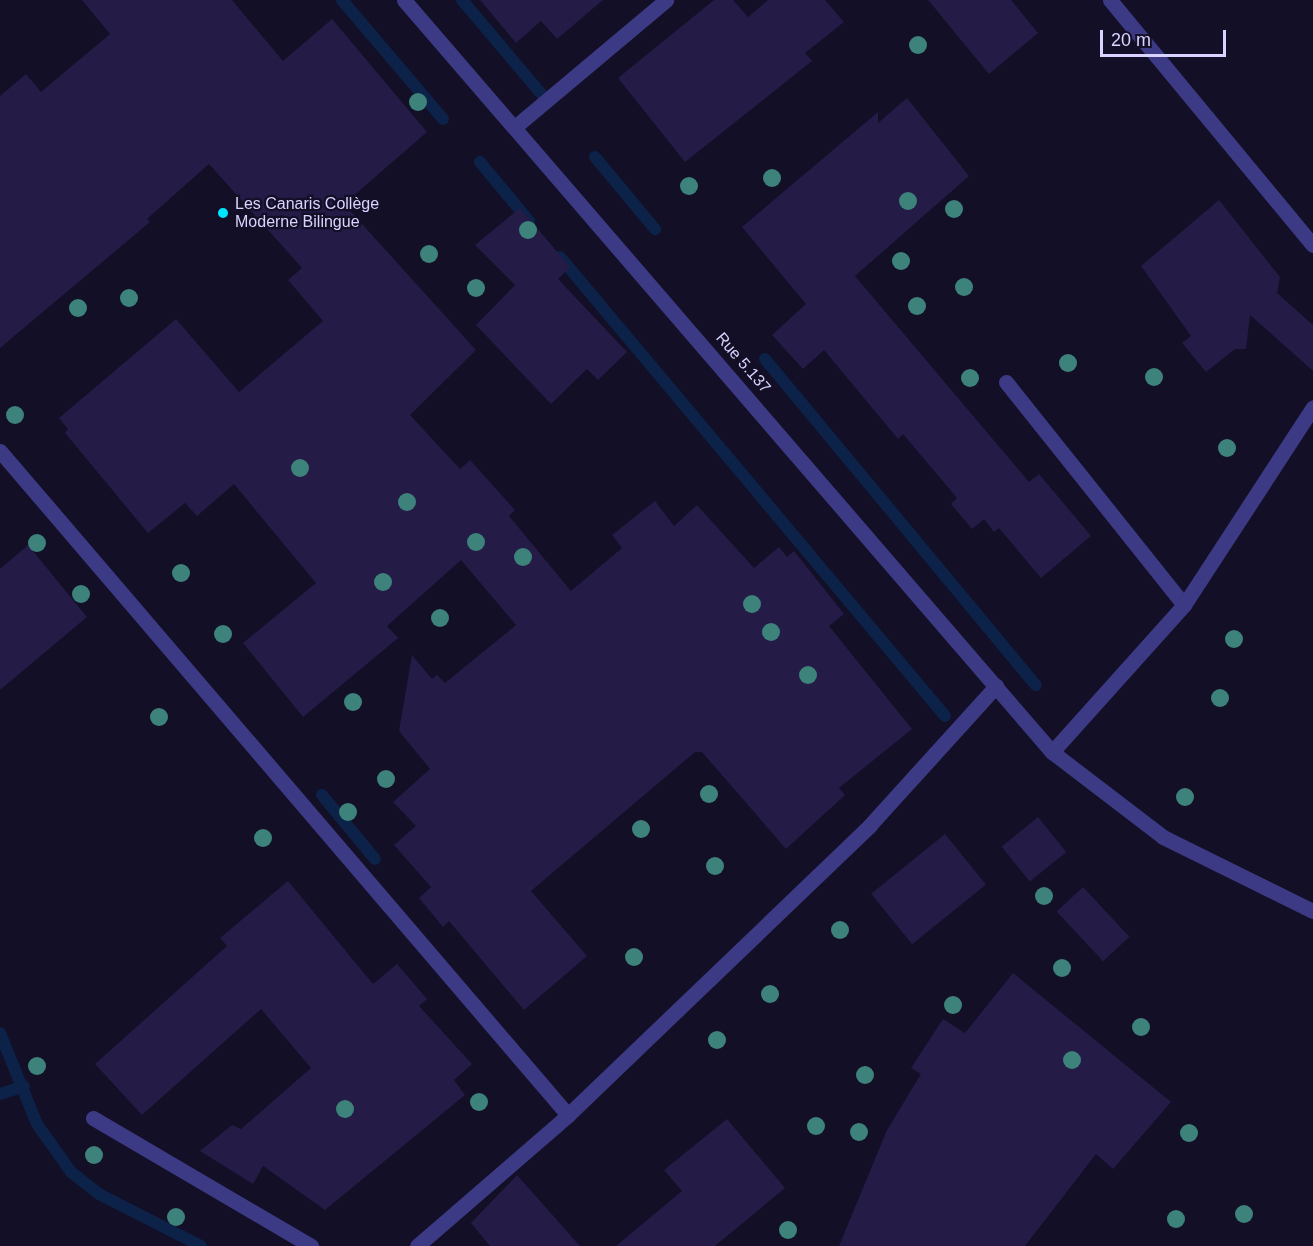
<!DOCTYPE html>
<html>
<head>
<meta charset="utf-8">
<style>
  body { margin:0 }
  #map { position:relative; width:1313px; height:1246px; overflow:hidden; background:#130f26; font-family:Arial,sans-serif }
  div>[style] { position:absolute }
  .stream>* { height:12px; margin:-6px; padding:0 6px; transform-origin:6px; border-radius:6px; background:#0c2248 }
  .building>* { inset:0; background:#241b47; transform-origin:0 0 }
  .minor>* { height:15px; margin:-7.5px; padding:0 7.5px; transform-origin:7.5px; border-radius:7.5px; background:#3d3a85 }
  .trees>* { width:18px; height:18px; margin:-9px; border-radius:50%; background:#3d827b }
  .dots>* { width:16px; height:16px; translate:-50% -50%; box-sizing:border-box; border:3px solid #130f26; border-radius:50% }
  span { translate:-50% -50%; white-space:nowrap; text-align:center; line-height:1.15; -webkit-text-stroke:4.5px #130f26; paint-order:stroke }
  .poi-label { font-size:16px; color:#d9d4ff }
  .left { translate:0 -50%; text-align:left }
  .street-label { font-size:16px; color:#d9d4ff }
  .scale { position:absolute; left:1100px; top:30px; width:126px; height:27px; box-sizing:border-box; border:3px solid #d9d4ff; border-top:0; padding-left:8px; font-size:18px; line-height:21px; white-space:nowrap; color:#d9d4ff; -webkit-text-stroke:4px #130f26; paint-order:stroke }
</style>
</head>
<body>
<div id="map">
  <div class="stream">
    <div style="left:342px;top:0;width:156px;rotate:49.7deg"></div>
    <div style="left:462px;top:0;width:127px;rotate:49.8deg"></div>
    <div style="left:595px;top:157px;width:94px;rotate:50.2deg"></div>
    <div style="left:480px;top:162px;width:77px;rotate:50.3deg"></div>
    <div style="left:560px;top:257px;width:599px;rotate:50.01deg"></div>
    <div style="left:765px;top:359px;width:424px;rotate:50.3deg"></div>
    <div style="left:322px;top:795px;width:83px;rotate:50.4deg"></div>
    <div style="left:0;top:1033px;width:98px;rotate:67.9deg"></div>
    <div style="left:37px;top:1124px;width:59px;rotate:54.7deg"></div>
    <div style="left:71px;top:1172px;width:36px;rotate:38deg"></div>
    <div style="left:99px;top:1194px;width:114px;rotate:27deg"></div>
    <div style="left:0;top:1094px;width:25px;rotate:-18deg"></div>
  </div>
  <div class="building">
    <div style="clip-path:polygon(82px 0,232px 0,283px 61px,332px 19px,427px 132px,344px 204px,476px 350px,410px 415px,460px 469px,470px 460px,515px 510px,509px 516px,571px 591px,622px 548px,612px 535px,655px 501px,674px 526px,697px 505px,754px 568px,779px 547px,787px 557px,794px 551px,844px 614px,829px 626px,912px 729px,839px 788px,845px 795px,786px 849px,702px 752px,695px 752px,531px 891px,587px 956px,524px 1010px,449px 921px,443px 927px,419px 898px,431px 887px,394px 845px,416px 826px,393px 802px,430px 769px,399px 731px,412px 655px,432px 679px,437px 675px,445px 683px,516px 625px,461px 560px,387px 626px,398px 638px,303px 717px,243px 643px,316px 583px,234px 484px,197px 516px,185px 503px,148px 533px,65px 433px,68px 429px,59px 418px,176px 319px,239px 392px,323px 321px,288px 280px,302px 268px,209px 164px,147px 219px,150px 222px,0 348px,0 96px,26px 74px,41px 92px,110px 34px)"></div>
    <div style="clip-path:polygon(480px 0,603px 0,557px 39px,541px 21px,516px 43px)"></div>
    <div style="clip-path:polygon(714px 0,733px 0,748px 17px,768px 0,825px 0,844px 22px,805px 53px,812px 61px,685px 162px,618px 78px)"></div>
    <div style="clip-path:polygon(928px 0,1011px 0,1038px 33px,989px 74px)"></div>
    <div style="clip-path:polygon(907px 98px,969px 176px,855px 276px,1029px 482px,1039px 474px,1091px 536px,1041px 578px,999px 528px,994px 532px,984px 519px,972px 529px,951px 504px,957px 498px,903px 434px,898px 439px,824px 350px,803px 369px,772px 335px,806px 304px,742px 227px,878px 112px,878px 123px)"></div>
    <div style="clip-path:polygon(1219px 200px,1280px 277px,1277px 293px,1313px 325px,1313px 371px,1250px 315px,1246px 349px,1235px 349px,1206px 372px,1182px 343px,1191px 336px,1141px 266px)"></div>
    <div style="clip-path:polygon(520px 208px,570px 267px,558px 279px,627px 352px,598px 380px,587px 369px,551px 404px,476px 325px,515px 285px,475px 245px)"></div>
    <div style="clip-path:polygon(28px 545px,87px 617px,0 690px,0 569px)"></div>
    <div style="left:1038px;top:817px;width:45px;height:47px;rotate:51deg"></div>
    <div style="left:945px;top:834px;width:65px;height:95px;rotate:51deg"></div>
    <div style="clip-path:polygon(288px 881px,373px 984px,397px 964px,427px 999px,419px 1006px,472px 1064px,454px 1080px,465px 1095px,325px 1210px,263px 1166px,253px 1184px,200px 1151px,232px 1125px,241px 1129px,311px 1068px,261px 1009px,142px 1115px,95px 1064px,227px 946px,220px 938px)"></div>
    <div style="left:1083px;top:887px;width:68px;height:36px;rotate:47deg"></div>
    <div style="clip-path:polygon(1013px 973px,1171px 1102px,1113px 1169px,1096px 1154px,1025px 1246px,839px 1246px,887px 1130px,921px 1074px,911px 1068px,943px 1019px,965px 1033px)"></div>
    <div style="clip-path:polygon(727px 1119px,785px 1188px,715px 1246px,616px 1246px,682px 1191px,664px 1170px)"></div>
    <div style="clip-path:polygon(517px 1175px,580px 1246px,490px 1246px,471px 1223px)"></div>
  </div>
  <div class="minor">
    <div style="left:404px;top:0;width:993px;rotate:49.25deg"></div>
    <div style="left:1052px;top:752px;width:140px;rotate:37.4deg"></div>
    <div style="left:1163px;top:837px;width:167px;rotate:26.3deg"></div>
    <div style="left:1110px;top:0;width:318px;rotate:50.4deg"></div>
    <div style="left:516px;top:126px;width:196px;rotate:-40deg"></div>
    <div style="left:1006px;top:382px;width:285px;rotate:51.4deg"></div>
    <div style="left:0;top:451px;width:874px;rotate:49.46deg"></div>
    <div style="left:1052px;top:752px;width:198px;rotate:-48.1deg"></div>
    <div style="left:1184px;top:605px;width:236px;rotate:-56.9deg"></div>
    <div style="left:93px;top:1118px;width:253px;rotate:30.4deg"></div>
    <div style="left:417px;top:1246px;width:200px;rotate:-40.9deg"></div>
    <div style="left:568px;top:1115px;width:419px;rotate:-43.8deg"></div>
    <div style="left:870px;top:825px;width:188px;rotate:-47.8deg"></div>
  </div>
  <div class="trees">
    <div style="left:918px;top:45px"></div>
    <div style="left:418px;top:102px"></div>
    <div style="left:772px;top:178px"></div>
    <div style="left:689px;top:186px"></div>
    <div style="left:908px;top:201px"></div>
    <div style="left:954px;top:209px"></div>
    <div style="left:528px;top:230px"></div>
    <div style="left:429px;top:254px"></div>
    <div style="left:901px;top:261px"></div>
    <div style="left:964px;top:287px"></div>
    <div style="left:476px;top:288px"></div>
    <div style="left:129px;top:298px"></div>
    <div style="left:917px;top:306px"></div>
    <div style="left:78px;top:308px"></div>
    <div style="left:1068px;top:363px"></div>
    <div style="left:1154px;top:377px"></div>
    <div style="left:970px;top:378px"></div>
    <div style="left:15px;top:415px"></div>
    <div style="left:1227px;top:448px"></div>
    <div style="left:300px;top:468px"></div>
    <div style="left:407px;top:502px"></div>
    <div style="left:476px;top:542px"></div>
    <div style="left:37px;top:543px"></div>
    <div style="left:523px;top:557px"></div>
    <div style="left:181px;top:573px"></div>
    <div style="left:383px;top:582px"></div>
    <div style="left:81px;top:594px"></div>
    <div style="left:752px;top:604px"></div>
    <div style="left:440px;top:618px"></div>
    <div style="left:771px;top:632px"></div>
    <div style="left:223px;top:634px"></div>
    <div style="left:1234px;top:639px"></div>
    <div style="left:808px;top:675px"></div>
    <div style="left:1220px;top:698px"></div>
    <div style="left:353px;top:702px"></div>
    <div style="left:159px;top:717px"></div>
    <div style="left:386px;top:779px"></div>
    <div style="left:709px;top:794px"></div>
    <div style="left:1185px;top:797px"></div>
    <div style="left:348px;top:812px"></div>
    <div style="left:641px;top:829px"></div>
    <div style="left:263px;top:838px"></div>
    <div style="left:715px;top:866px"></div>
    <div style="left:1044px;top:896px"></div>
    <div style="left:840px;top:930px"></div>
    <div style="left:634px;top:957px"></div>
    <div style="left:1062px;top:968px"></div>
    <div style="left:770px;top:994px"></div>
    <div style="left:953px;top:1005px"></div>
    <div style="left:1141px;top:1027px"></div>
    <div style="left:717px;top:1040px"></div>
    <div style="left:1072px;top:1060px"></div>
    <div style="left:37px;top:1066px"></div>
    <div style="left:865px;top:1075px"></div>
    <div style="left:479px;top:1102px"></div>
    <div style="left:345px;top:1109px"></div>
    <div style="left:816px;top:1126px"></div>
    <div style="left:859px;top:1132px"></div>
    <div style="left:1189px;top:1133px"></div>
    <div style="left:94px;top:1155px"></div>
    <div style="left:1244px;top:1214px"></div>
    <div style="left:176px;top:1217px"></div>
    <div style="left:1176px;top:1219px"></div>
    <div style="left:788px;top:1230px"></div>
  </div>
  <div class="dots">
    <div style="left:223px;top:213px;background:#00e5ff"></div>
  </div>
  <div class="poi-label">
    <span class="left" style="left:235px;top:213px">Les Canaris Collège<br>Moderne Bilingue</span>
  </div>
  <div class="street-label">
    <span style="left:743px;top:363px;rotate:49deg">Rue 5.137</span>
  </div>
  <div class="scale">20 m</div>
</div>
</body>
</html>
